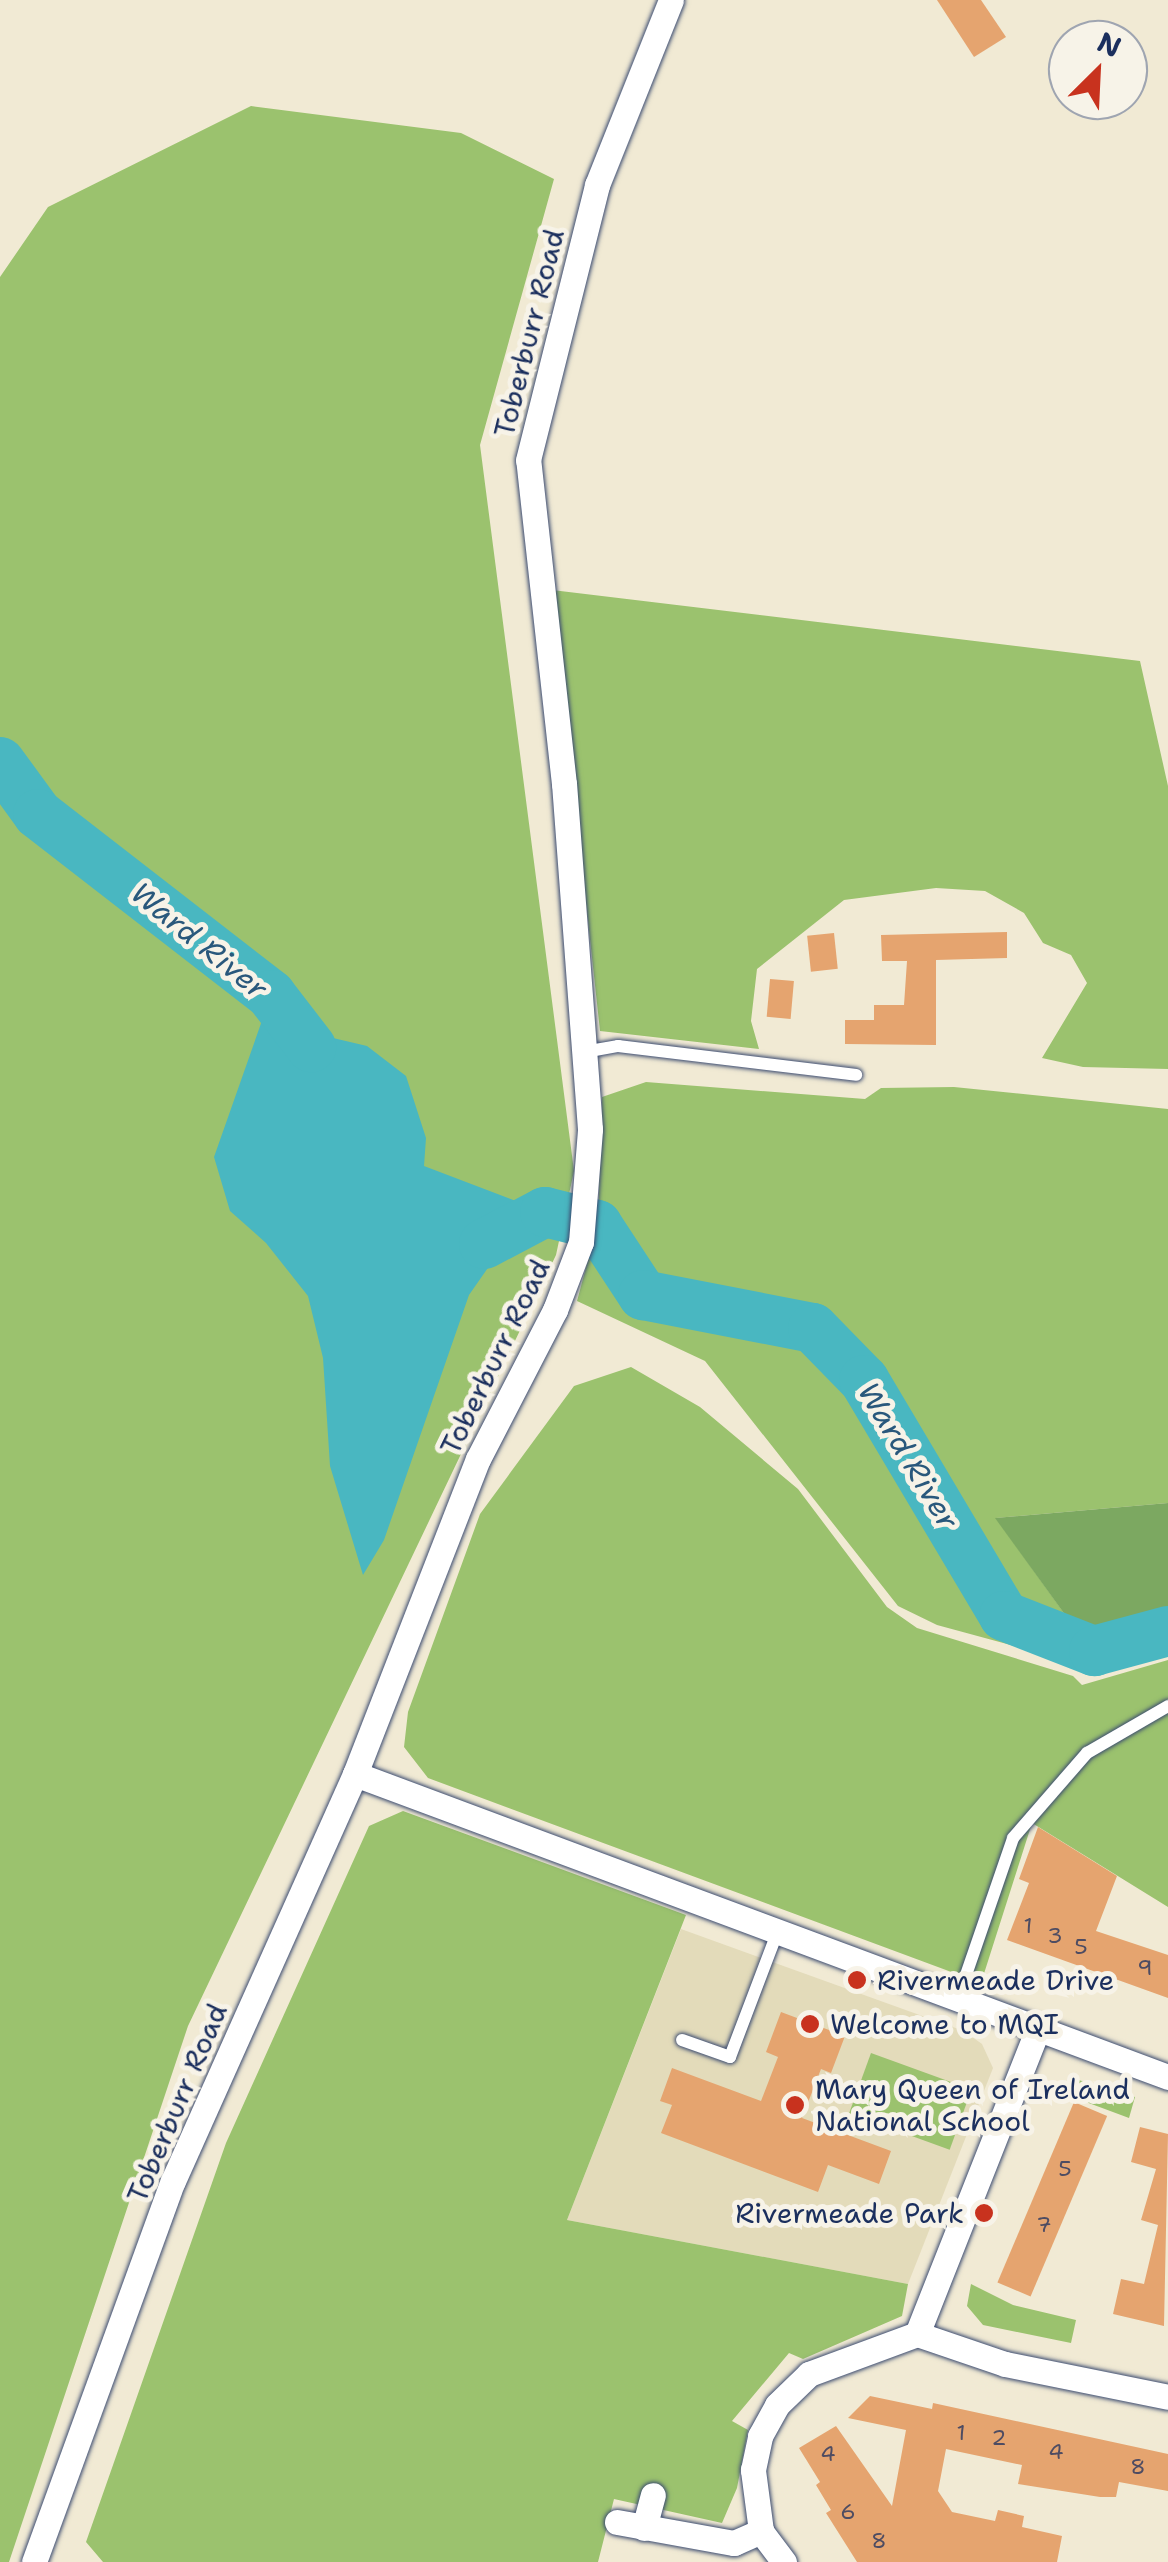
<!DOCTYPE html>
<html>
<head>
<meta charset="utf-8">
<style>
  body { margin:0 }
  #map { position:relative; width:1168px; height:2562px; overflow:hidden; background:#f1ead4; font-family:"Shantell Sans",sans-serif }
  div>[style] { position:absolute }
  .built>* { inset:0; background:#e3dbba }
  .green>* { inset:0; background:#9bc26e; transform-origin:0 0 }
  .forest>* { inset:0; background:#7ca861 }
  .water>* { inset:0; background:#49b7c1 }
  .river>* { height:50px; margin:-25px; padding:0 25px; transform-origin:25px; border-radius:25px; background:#49b7c1 }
  .building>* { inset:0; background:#e5a46f; transform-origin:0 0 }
  .roads { filter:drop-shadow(0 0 2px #3b4b70) drop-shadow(0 0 2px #3b4b70) }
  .lane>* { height:12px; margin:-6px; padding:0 6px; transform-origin:6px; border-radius:6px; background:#fff }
  .street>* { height:25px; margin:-12.5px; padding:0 12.5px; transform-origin:12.5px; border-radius:12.5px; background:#fff }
  .dots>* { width:28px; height:28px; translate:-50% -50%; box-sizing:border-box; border:5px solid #f7f3e8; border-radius:50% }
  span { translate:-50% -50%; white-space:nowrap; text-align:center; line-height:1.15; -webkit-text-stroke:10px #f7f3e8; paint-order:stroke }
  .number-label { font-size:22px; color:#4e4c62 }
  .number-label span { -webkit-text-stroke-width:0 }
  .street-label { font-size:28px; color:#1b2f5e }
  .poi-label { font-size:28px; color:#1b2f5e }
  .left { translate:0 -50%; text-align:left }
  .right { translate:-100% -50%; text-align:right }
  .water-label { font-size:30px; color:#29587c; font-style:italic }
  .north { position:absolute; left:1048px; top:20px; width:100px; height:100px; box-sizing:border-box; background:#f7f3e8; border:2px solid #9fa5b1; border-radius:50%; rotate:24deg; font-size:28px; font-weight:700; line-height:40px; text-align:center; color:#1b2f5e }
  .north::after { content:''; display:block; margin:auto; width:35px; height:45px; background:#c8321e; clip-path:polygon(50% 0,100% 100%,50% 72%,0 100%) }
</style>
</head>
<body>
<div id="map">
  <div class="built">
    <div style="clip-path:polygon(681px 1929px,964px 2031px,982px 2044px,993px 2068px,908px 2284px,567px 2220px)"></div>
  </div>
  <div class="green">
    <div style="clip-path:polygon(251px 106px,461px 133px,554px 179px,480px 445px,574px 1171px,556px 1255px,188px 2026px,9px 2562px,0 2562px,0 277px,48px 207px)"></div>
    <div style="clip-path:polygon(552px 590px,1140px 661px,1168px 786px,1168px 1069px,1083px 1067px,1042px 1058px,1087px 983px,1071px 955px,1043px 943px,1024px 913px,985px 891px,936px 888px,844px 900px,757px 969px,751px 1021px,759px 1049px,600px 1031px)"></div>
    <div style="clip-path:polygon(646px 1082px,865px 1099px,881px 1088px,954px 1087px,1168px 1109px,1168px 1503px,996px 1518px,1084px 1641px,1073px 1662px,937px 1625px,898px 1606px,705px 1361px,577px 1301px,598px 1223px,602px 1097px)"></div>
    <div style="clip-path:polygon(631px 1367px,700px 1407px,798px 1489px,887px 1607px,917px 1628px,1073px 1676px,1082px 1685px,1168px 1660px,1168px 1907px,1032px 1823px,981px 1983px,428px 1778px,404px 1747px,408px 1712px,480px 1514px,574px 1386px)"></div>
    <div style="clip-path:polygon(403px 1811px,686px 1915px,567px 2220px,908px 2284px,902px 2316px,803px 2359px,789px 2353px,732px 2421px,748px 2430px,737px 2488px,722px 2523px,614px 2499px,598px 2562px,103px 2562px,86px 2542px,226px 2143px,369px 1826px)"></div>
    <div style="left:871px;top:2053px;width:107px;height:64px;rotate:20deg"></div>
    <div style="clip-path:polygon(1072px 2078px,1135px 2097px,1129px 2118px,1051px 2089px)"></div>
    <div style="clip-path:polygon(971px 2284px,1013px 2305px,1076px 2320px,1071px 2343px,983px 2325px,967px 2306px)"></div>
  </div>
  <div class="forest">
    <div style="clip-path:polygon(1168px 1503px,1168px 1624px,1104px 1641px,1084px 1641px,995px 1518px)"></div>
  </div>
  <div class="water">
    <div style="clip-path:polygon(271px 995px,316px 1034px,367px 1046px,406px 1076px,426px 1138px,424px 1166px,545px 1212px,499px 1252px,469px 1295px,384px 1540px,363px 1575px,330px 1466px,323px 1358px,308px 1296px,266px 1243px,230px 1211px,214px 1157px)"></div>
  </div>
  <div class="river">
    <div style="left:0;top:762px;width:64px;rotate:53.8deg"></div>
    <div style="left:38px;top:814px;width:295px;rotate:37.8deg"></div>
    <div style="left:271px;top:995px;width:66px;rotate:52.4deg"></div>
    <div style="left:484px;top:1244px;width:69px;rotate:-27.7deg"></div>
    <div style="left:545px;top:1212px;width:54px;rotate:14deg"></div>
    <div style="left:597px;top:1225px;width:84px;rotate:56.7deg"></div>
    <div style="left:643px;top:1295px;width:173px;rotate:11deg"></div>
    <div style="left:813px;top:1328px;width:73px;rotate:45.6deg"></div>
    <div style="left:864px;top:1380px;width:274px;rotate:59.3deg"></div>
    <div style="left:1004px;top:1616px;width:97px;rotate:21.3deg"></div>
    <div style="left:1094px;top:1651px;width:77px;rotate:-15.1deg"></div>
  </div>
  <div class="building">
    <div style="clip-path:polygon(937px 0,981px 0,1006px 37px,974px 57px)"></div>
    <div style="clip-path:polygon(1007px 932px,1007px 958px,936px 960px,936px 1045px,845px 1044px,845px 1020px,874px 1020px,874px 1005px,904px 1005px,907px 961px,882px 961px,881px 935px)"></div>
    <div style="left:834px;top:933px;width:36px;height:27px;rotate:84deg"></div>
    <div style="left:770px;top:979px;width:24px;height:38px;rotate:5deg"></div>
    <div style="clip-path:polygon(1038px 1827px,1117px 1876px,1096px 1931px,1168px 1955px,1168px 1998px,1007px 1940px,1029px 1883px,1019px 1879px)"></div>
    <div style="clip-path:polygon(781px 2012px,845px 2036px,831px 2073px,821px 2069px,802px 2118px,891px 2151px,879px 2184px,828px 2165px,818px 2192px,661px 2133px,672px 2105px,660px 2101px,672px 2068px,761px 2101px,778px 2057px,766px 2052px)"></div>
    <div style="left:1074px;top:2102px;width:36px;height:196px;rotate:23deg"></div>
    <div style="clip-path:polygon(1140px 2127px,1168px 2134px,1164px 2326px,1113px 2314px,1121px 2279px,1144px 2284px,1158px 2225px,1141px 2220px,1156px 2169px,1131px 2162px)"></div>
    <div style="clip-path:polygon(870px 2396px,932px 2409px,933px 2403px,1168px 2454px,1168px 2491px,1119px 2482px,1116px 2497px,1100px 2497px,1018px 2484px,1022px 2465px,946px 2449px,938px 2491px,952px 2512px,995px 2521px,998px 2510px,1024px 2516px,1022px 2527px,1062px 2536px,1057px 2562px,857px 2562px,826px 2513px,831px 2510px,816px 2485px,820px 2482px,799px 2448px,836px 2426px,892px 2506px,906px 2430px,848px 2418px)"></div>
  </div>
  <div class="roads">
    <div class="lane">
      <div style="left:584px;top:1052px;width:35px;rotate:-10deg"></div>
      <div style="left:618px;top:1046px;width:240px;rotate:6.9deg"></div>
      <div style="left:957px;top:2001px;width:172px;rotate:-71deg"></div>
      <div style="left:1013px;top:1838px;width:113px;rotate:-49deg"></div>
      <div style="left:1087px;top:1753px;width:94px;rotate:-30.1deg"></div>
      <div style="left:682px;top:2040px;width:51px;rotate:19.5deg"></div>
      <div style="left:730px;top:2057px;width:133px;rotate:-69.2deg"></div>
    </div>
    <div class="street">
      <div style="left:355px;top:1774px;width:868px;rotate:20.44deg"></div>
      <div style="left:1037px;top:2031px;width:326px;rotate:111.6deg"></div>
      <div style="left:917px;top:2334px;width:93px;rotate:18.8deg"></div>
      <div style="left:1005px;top:2364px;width:166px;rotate:11.4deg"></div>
      <div style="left:617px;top:2522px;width:119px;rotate:10.2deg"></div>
      <div style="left:734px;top:2543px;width:30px;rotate:-24deg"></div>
      <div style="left:644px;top:2528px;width:34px;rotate:-75deg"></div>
      <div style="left:34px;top:2562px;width:406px;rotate:-70deg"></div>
      <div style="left:173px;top:2181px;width:446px;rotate:-65.9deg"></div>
      <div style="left:355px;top:1774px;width:338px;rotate:-68.7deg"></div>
      <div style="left:478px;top:1459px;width:168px;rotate:-62.7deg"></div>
      <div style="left:555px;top:1310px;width:73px;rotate:-69.1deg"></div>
      <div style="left:581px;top:1242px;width:113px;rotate:-85.4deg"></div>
      <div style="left:590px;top:1129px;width:346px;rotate:-94.3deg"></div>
      <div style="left:564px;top:784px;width:326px;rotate:-96.3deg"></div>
      <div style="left:528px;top:460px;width:284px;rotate:-75.9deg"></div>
      <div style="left:597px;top:185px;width:199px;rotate:-68.2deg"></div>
      <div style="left:784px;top:2562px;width:39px;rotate:-127deg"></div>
      <div style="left:761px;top:2531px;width:62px;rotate:-97.5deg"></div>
      <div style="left:753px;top:2470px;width:35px;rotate:-78deg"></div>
      <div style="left:760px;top:2436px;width:35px;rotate:-61deg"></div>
      <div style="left:777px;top:2405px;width:45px;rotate:-44.1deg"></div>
      <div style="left:809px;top:2374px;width:115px;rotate:-20.3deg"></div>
    </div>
  </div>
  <div class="dots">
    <div style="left:857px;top:1980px;background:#c8321e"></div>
    <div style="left:810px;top:2024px;background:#c8321e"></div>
    <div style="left:795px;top:2105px;background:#c8321e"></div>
    <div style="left:984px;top:2213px;background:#c8321e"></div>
  </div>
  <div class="number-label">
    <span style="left:1028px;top:1926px">1</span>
    <span style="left:1055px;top:1936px">3</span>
    <span style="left:1081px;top:1947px">5</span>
    <span style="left:1145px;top:1968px">9</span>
    <span style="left:1065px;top:2169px">5</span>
    <span style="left:1044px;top:2225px">7</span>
    <span style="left:961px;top:2433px">1</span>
    <span style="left:999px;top:2438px">2</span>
    <span style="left:1056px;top:2452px">4</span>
    <span style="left:828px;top:2454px">4</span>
    <span style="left:1138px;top:2467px">8</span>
    <span style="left:848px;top:2512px">6</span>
    <span style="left:879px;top:2541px">8</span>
  </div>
  <div class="street-label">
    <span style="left:529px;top:333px;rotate:-76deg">Toberburr Road</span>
    <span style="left:495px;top:1357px;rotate:-64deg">Toberburr Road</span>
    <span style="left:177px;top:2103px;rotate:-67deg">Toberburr Road</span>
  </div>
  <div class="poi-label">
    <span class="left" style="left:877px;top:1980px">Rivermeade Drive</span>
    <span class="left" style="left:830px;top:2024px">Welcome to MQI</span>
    <span class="left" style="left:815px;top:2105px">Mary Queen of Ireland<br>National School</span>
    <span class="right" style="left:964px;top:2213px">Rivermeade Park</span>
  </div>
  <div class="water-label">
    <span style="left:199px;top:941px;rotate:39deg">Ward River</span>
    <span style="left:908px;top:1456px;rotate:59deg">Ward River</span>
  </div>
  <div class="north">N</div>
</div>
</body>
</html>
